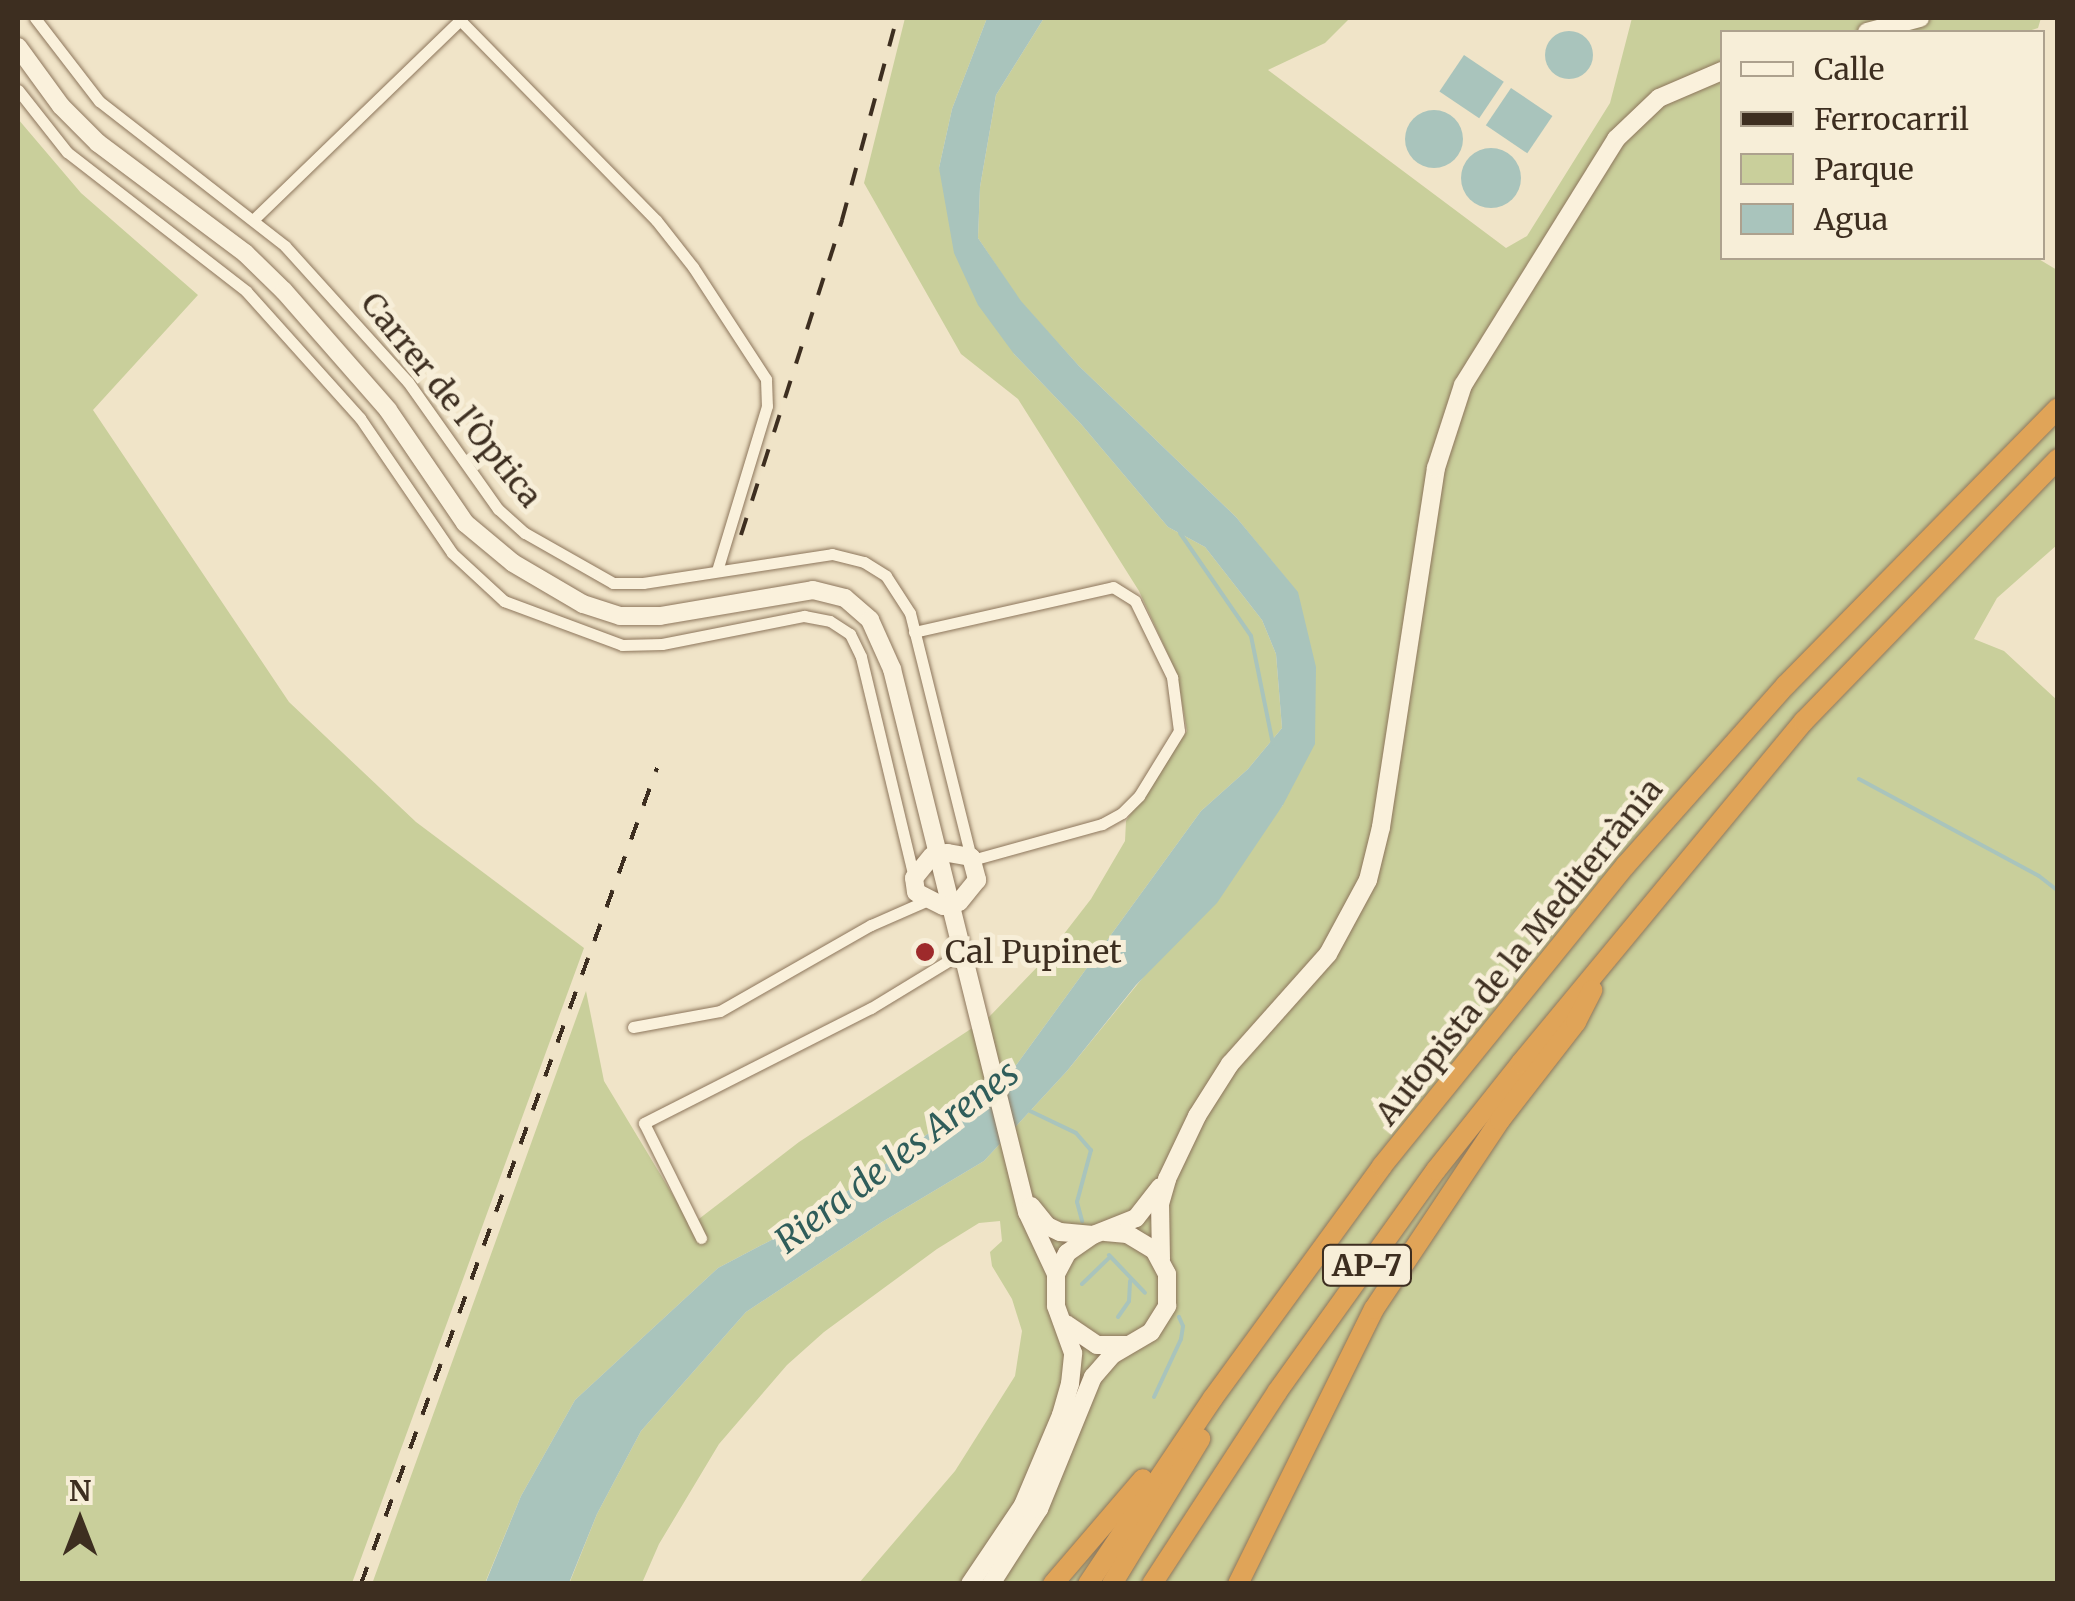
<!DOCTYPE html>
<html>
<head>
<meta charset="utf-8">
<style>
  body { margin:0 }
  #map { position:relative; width:2075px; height:1601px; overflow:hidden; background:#f0e4c8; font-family:Merriweather,serif }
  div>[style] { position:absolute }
  .green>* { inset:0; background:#c9cf9b }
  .water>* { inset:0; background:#a9c4bc; transform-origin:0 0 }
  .round { border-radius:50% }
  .stream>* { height:4px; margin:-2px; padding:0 2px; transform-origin:2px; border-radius:2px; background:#a9c4bc }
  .roads { filter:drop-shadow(0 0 2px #8d765c) drop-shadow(0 0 2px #8d765c) }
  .street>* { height:11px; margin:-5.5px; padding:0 5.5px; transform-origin:5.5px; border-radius:5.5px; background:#faf1dc }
  .secondary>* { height:18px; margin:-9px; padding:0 9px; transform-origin:9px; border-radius:9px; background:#faf1dc }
  .highway>* { height:20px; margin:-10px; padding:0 10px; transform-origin:10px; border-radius:10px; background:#e0a458 }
  .rail>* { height:4px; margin-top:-2px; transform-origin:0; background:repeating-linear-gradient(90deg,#3d2e20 0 18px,transparent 0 36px) }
  .dots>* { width:28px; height:28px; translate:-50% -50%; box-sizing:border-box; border:5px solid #f7eed8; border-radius:50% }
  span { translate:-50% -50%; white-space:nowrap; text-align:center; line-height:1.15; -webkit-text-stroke:10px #f7eed8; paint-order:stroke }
  .shield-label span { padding:2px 8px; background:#f7eed8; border:2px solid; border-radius:8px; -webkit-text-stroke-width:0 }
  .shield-label { font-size:30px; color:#3d2e20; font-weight:700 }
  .street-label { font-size:32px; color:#3d2e20 }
  .poi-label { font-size:32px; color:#3d2e20 }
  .left { translate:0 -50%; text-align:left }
  .water-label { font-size:35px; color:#2f5d5a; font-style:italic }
  .frame { position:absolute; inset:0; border:20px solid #3d2e20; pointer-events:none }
  .legend { position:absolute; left:1720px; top:30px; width:325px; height:230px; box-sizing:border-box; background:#f7eed8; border:2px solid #ada18e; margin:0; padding:12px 18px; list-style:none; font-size:30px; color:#3d2e20 }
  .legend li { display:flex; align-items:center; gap:20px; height:50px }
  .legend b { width:50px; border:2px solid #ada18e }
  .north { position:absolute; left:30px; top:1471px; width:100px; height:100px; -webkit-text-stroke:8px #f7eed8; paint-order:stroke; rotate:0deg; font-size:28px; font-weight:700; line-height:40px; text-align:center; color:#3d2e20 }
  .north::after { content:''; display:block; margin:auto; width:35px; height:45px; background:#3d2e20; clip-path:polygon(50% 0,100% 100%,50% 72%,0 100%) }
</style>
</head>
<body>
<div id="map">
  <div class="green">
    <div style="clip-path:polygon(905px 18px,987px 18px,952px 109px,939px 168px,1014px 354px,1081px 424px,1168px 527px,1205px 547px,1262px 620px,1276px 654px,1282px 728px,1248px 769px,1201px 811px,1017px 1064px,929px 1133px,798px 1226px,718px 1268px,575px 1400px,521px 1496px,485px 1583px,372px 1584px,586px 991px,604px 1081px,691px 1225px,799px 1142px,989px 1017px,1043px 961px,1091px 899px,1125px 841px,1126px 821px,1187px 731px,1177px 674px,1139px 591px,1018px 399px,961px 354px,864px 183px)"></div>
    <div style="clip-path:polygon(1044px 18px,1350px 18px,1325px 43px,1268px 70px,1506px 248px,1527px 236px,1610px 103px,1632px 18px,2041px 18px,2038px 28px,2026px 32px,1722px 32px,1722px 258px,2037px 258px,2057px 270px,2057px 545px,1997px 598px,1974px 639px,2004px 651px,2057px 700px,2057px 1583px,859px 1583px,955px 1471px,1015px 1376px,1022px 1331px,1012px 1299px,992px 1266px,990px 1252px,1002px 1241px,1000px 1221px,979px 1223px,937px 1249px,824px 1332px,787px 1365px,719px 1444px,659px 1544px,642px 1583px,569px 1584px,597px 1514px,641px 1431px,746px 1312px,882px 1222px,984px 1161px,1067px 1071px,1283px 805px,1297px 592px,1236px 517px,1079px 366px,1020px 301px,978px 238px,980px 187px,996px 95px)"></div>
    <div style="clip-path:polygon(18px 119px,81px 193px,198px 295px,93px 410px,289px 702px,416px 822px,584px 948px,352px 1583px,18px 1583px)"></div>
  </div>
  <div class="water">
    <div style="clip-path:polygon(987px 18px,1044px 18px,996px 95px,980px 187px,978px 238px,1021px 301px,1079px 366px,1236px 517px,1298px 592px,1316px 667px,1315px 744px,1283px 805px,1217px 903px,1136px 985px,1067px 1071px,984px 1161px,882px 1222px,746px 1312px,641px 1431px,597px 1514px,569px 1583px,485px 1584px,521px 1496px,575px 1400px,718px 1268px,798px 1226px,929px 1133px,1017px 1064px,1201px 811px,1248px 769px,1282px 728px,1276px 654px,1262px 620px,1205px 547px,1168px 527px,1081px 424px,1014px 354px,978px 305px,954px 253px,939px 168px,952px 109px)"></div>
    <div class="round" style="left:1545px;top:31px;width:48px;height:48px"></div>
    <div style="left:1464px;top:55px;width:48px;height:44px;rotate:34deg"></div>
    <div style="left:1511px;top:88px;width:50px;height:45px;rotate:34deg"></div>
    <div class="round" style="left:1405px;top:110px;width:58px;height:58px"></div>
    <div class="round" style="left:1461px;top:148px;width:60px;height:60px"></div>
  </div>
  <div class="stream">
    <div style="left:1180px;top:533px;width:125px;rotate:55.4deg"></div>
    <div style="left:1251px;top:636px;width:110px;rotate:78.5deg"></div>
    <div style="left:1859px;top:779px;width:204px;rotate:28.3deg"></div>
    <div style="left:2039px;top:876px;width:24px;rotate:38deg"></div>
    <div style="left:1028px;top:1110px;width:53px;rotate:25.6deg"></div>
    <div style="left:1076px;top:1133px;width:23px;rotate:49deg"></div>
    <div style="left:1091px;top:1150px;width:54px;rotate:105.1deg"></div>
    <div style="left:1077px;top:1202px;width:20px;rotate:75deg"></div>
    <div style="left:1109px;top:1255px;width:52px;rotate:46.5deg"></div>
    <div style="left:1082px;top:1284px;width:39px;rotate:-44deg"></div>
    <div style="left:1118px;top:1317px;width:19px;rotate:-55deg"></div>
    <div style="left:1129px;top:1301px;width:20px;rotate:-87deg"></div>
    <div style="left:1154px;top:1397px;width:64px;rotate:-65deg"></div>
    <div style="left:1181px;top:1339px;width:13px;rotate:-81deg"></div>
    <div style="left:1183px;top:1326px;width:10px;rotate:-114deg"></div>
  </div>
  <div class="roads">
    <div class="street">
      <div style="left:35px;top:18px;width:105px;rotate:52.4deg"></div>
      <div style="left:99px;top:101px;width:236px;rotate:37.9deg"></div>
      <div style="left:285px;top:246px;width:183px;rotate:47.9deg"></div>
      <div style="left:408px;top:382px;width:156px;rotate:54.7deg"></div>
      <div style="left:498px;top:509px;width:36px;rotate:42deg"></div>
      <div style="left:525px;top:533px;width:101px;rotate:29.6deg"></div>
      <div style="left:613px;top:583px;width:30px"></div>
      <div style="left:643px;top:583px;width:191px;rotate:-8.7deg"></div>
      <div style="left:832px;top:554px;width:33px;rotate:14deg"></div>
      <div style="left:864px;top:562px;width:26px;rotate:32deg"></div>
      <div style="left:886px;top:576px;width:44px;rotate:57deg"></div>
      <div style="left:910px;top:613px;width:252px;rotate:76deg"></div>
      <div style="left:458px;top:18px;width:283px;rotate:45.6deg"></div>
      <div style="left:656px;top:220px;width:60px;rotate:51.8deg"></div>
      <div style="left:693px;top:267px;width:134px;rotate:56.9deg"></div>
      <div style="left:766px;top:379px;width:27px;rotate:88deg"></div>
      <div style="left:767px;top:406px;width:172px;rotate:106.9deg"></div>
      <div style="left:18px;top:90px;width:79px;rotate:51.7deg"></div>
      <div style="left:67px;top:152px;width:227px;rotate:37.8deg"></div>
      <div style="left:246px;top:291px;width:171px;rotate:48.1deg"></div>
      <div style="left:360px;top:418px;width:163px;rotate:55.7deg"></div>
      <div style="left:452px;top:553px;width:71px;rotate:42.7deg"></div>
      <div style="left:504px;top:601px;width:126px;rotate:20.4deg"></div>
      <div style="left:622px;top:645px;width:40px;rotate:-1.4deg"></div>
      <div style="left:662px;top:644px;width:145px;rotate:-11.2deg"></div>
      <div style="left:804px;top:616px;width:26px;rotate:11deg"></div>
      <div style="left:830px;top:621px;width:24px;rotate:33deg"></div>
      <div style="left:850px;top:634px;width:25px;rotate:64deg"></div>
      <div style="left:861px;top:657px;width:227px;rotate:76.5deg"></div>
      <div style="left:254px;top:219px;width:289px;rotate:-44deg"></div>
      <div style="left:914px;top:632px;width:204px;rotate:-12.7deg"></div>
      <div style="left:1113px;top:587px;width:26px;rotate:32deg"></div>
      <div style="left:1135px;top:601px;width:85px;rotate:64deg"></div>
      <div style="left:1172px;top:677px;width:54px;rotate:82.6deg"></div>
      <div style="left:1179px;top:731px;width:76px;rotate:121.6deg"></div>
      <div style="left:1139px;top:796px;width:24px;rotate:135deg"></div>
      <div style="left:1122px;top:813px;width:23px;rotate:151deg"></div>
      <div style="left:1102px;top:824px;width:135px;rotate:164.5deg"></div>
      <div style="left:633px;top:1027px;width:88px;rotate:-10.4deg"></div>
      <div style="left:720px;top:1011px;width:174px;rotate:-29.7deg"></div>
      <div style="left:871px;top:925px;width:62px;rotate:-23.7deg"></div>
      <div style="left:701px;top:1238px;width:128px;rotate:-116.4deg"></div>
      <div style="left:644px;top:1123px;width:254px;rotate:-26.9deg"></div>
      <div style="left:871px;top:1008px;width:108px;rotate:-31.3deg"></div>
    </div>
    <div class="secondary">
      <div style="left:1867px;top:32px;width:55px;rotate:-14.8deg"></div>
      <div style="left:18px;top:47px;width:73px;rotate:53.9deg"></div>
      <div style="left:61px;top:106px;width:52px;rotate:45deg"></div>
      <div style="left:98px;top:143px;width:184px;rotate:36.8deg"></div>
      <div style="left:245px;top:253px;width:54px;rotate:44.3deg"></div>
      <div style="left:284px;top:291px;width:158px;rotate:48.8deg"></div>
      <div style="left:388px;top:410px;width:137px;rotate:55.7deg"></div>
      <div style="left:465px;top:523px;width:62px;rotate:39.8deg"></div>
      <div style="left:513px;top:563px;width:81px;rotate:30.4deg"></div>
      <div style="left:583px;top:604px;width:39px;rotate:18deg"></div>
      <div style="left:620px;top:616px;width:40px"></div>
      <div style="left:660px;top:616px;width:155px;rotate:-9.6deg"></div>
      <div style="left:813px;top:590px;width:33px;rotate:14deg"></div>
      <div style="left:845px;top:598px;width:33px;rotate:41deg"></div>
      <div style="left:870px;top:620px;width:54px;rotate:65.8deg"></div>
      <div style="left:892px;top:669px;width:560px;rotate:76.04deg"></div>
      <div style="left:1027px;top:1212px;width:68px;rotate:64.9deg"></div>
      <div style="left:948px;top:853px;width:23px;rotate:10deg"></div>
      <div style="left:971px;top:857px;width:24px;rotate:75deg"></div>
      <div style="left:977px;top:880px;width:28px;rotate:129deg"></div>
      <div style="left:959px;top:902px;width:16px;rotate:166deg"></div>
      <div style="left:943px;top:906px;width:30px;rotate:-153deg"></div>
      <div style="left:916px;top:892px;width:14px;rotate:-98deg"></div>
      <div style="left:914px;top:878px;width:28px;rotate:-51deg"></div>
      <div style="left:932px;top:856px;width:16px;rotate:-11deg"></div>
      <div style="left:1031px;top:1206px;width:26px;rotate:51deg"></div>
      <div style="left:1047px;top:1226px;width:14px;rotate:25deg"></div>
      <div style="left:1060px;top:1232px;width:33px;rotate:5deg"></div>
      <div style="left:1093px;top:1235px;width:46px;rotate:-21.6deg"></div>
      <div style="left:1136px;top:1218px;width:39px;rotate:-52deg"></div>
      <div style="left:1161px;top:1259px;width:55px;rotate:-91deg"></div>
      <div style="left:1160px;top:1204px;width:26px;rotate:-74deg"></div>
      <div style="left:1167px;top:1179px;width:70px;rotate:-64.5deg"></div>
      <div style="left:1197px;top:1116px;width:62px;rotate:-57.6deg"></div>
      <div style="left:1230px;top:1064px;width:147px;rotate:-48.3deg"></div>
      <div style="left:1328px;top:954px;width:84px;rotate:-61.6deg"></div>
      <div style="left:1368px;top:880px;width:55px;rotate:-76.2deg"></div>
      <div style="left:1381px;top:827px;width:363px;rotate:-81.3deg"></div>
      <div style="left:1436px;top:468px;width:87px;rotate:-72deg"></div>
      <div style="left:1463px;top:385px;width:290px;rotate:-58.1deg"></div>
      <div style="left:1616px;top:139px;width:59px;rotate:-43.6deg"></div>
      <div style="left:1659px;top:98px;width:69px;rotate:-23.2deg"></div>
      <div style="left:1066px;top:1324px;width:37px;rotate:34deg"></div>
      <div style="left:1097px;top:1345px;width:30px"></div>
      <div style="left:970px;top:1584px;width:95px;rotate:-56.1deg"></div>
      <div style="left:1023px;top:1505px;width:98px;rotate:-67.1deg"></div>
      <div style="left:1061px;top:1415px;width:32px;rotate:-74deg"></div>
      <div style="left:1070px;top:1384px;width:31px;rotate:-84deg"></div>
      <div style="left:1073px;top:1353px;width:50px;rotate:-109.9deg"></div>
      <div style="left:1056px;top:1306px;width:32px;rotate:-90deg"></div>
      <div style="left:1056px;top:1274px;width:24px;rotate:-62deg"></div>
      <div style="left:1067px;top:1253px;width:32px;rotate:-35deg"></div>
      <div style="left:991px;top:1584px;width:89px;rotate:-57.4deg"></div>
      <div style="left:1039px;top:1509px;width:143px;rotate:-67.8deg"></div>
      <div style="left:1093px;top:1377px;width:29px;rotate:-49deg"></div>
      <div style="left:1112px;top:1355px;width:45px;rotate:-30.5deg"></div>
      <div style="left:1151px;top:1332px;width:31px;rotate:-58deg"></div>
      <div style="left:1167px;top:1306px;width:32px;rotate:-90deg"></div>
      <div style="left:1167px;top:1274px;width:27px;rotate:-118deg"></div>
      <div style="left:1154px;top:1250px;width:31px;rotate:-149deg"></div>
      <div style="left:1127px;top:1234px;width:22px;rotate:-175deg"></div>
    </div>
    <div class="highway">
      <div style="left:1053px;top:1584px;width:138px;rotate:-49.4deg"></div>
      <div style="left:1088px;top:1584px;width:224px;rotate:-56.1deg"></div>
      <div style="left:1213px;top:1398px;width:287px;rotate:-53.9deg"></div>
      <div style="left:1382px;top:1166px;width:387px;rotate:-51deg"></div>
      <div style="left:1626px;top:865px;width:241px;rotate:-48.4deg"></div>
      <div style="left:1786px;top:685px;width:388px;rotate:-45.5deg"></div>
      <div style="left:1112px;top:1584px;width:170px;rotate:-58.7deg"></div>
      <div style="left:1152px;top:1584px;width:229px;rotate:-56.9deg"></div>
      <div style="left:1277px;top:1392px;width:273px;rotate:-54.4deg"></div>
      <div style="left:1436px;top:1170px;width:137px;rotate:-51.5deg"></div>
      <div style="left:1521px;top:1063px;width:444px;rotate:-50.4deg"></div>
      <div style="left:1804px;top:721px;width:365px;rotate:-45.9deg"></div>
      <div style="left:1238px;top:1584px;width:307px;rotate:-63.7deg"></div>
      <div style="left:1374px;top:1309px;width:227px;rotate:-56.3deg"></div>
      <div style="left:1500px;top:1120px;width:124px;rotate:-52.2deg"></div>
      <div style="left:1576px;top:1022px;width:36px;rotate:-63deg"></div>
    </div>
  </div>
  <div class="rail">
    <div style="left:741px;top:535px;width:331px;rotate:-72.2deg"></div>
    <div style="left:842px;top:220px;width:209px;rotate:-74.8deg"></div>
    <div style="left:361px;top:1584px;width:868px;rotate:-70.06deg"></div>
  </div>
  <div class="dots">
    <div style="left:925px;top:952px;background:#9e2a2b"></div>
  </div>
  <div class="shield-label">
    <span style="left:1367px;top:1265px">AP-7</span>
  </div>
  <div class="street-label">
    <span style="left:451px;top:400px;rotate:51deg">Carrer de l'Òptica</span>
    <span style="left:1519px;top:952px;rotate:-51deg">Autopista de la Mediterrània</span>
  </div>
  <div class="poi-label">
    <span class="left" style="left:945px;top:952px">Cal Pupinet</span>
  </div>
  <div class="water-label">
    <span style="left:897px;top:1157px;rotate:-37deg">Riera de les Arenes</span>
  </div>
  <div class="frame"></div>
  <ul class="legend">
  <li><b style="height:12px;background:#faf1dc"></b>Calle</li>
  <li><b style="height:12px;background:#3d2e20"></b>Ferrocarril</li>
  <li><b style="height:28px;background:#c9cf9b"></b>Parque</li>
  <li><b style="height:28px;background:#a9c4bc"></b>Agua</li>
  </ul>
  <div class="north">N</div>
</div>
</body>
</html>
